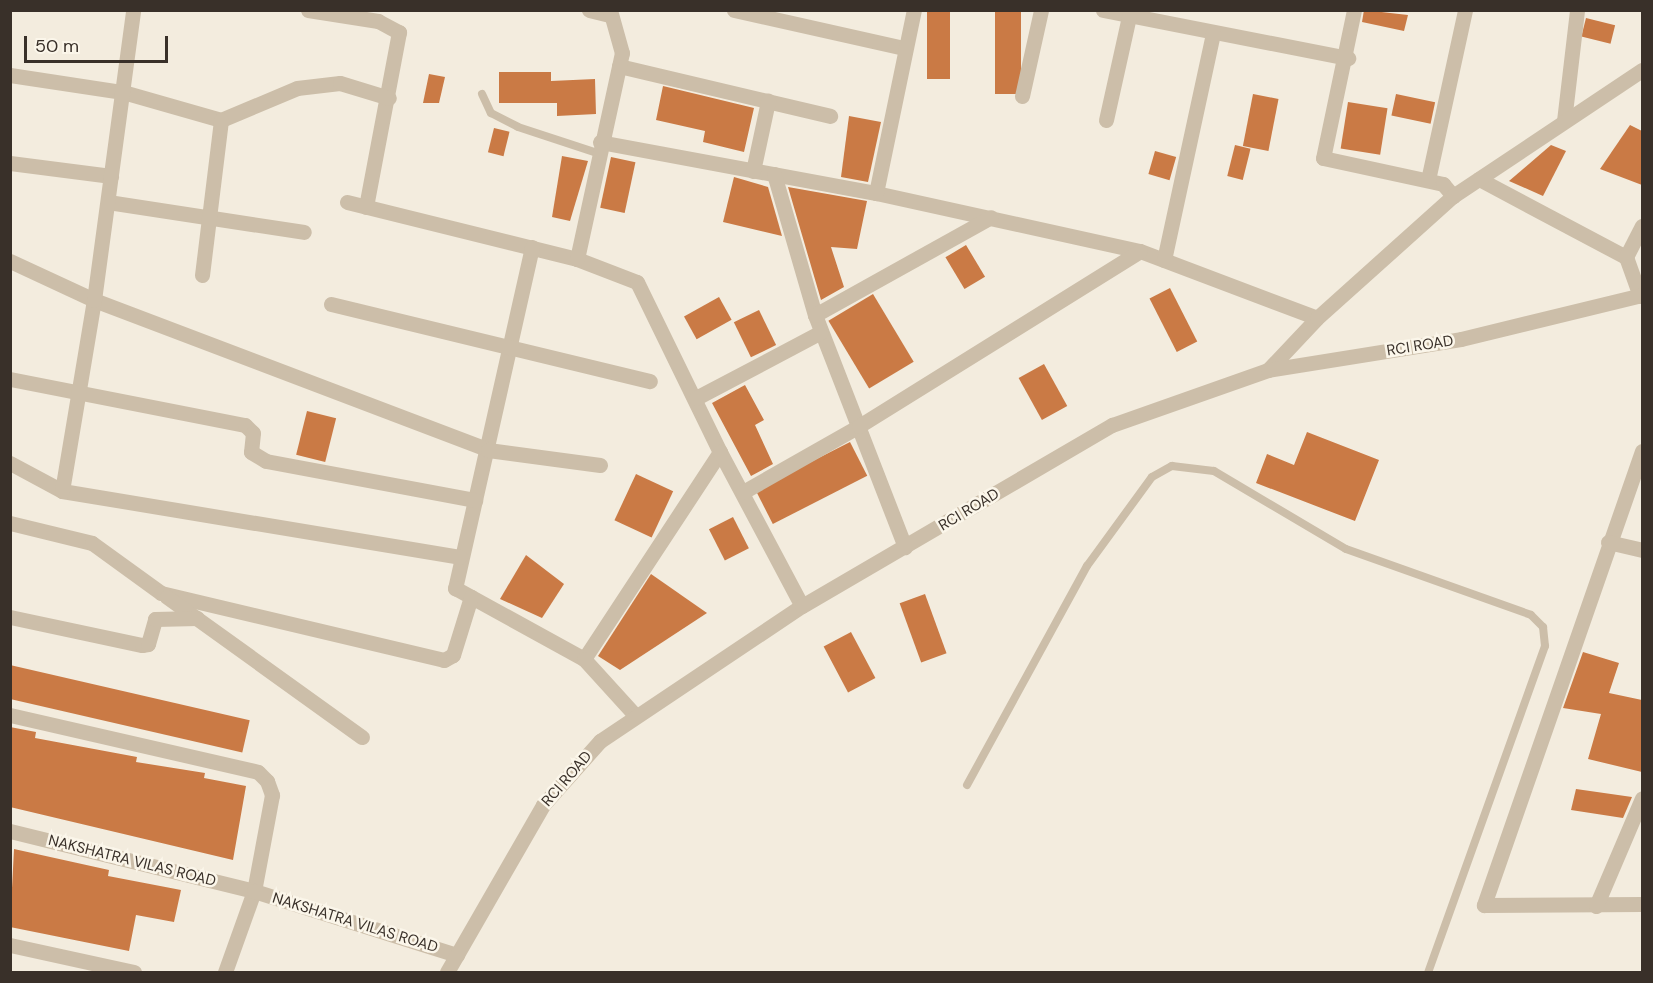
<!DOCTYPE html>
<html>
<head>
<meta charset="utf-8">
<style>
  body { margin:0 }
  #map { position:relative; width:1653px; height:983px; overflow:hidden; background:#f3ecde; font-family:"DM Sans",sans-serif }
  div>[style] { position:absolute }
  .building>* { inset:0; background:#ca7a45; transform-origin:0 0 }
  .service>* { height:8px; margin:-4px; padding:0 4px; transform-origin:4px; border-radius:4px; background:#ccbea9 }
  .minor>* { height:15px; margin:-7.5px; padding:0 7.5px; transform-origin:7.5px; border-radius:7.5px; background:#ccbea9 }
  .tertiary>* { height:15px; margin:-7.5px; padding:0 7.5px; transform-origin:7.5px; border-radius:7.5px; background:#ccbea9 }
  span { translate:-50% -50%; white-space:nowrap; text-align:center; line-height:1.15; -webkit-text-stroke:5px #fbf6ea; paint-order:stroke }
  .street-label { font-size:15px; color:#393029 }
  .frame { position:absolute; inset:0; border:12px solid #393029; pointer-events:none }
  .scale { position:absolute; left:24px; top:36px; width:144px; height:27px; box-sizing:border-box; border:3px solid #393029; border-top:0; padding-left:8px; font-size:18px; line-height:21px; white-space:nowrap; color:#393029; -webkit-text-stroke:4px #fbf6ea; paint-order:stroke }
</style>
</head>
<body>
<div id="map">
  <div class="building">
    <div style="left:927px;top:10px;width:23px;height:69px"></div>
    <div style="left:995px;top:10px;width:26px;height:84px"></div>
    <div style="clip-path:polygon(1364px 10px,1408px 15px,1404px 31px,1362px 22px)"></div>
    <div style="left:1586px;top:18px;width:30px;height:19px;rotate:14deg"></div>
    <div style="clip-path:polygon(499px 72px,551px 72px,551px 81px,595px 79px,596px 114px,557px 116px,557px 103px,499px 103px)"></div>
    <div style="clip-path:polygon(429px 74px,445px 77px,439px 103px,423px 103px)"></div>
    <div style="clip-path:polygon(663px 86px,754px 108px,744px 152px,703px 142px,705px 131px,656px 120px)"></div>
    <div style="left:1253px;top:94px;width:26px;height:53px;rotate:11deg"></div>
    <div style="left:1396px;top:94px;width:40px;height:22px;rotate:12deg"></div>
    <div style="left:1348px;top:102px;width:40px;height:47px;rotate:9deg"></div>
    <div style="clip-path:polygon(849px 116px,881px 122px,868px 182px,841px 177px)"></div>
    <div style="clip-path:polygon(1630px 125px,1642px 131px,1642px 185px,1600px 169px)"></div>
    <div style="left:494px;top:128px;width:16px;height:25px;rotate:14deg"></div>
    <div style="left:1235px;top:145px;width:16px;height:32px;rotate:14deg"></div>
    <div style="clip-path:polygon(1551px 145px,1566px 151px,1543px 196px,1509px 181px)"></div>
    <div style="left:1155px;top:151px;width:22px;height:24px;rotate:16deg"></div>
    <div style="clip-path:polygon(562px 156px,588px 161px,570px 221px,552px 217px)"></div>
    <div style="left:611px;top:157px;width:25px;height:52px;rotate:12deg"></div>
    <div style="clip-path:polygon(734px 177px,768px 187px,782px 236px,723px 222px)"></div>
    <div style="clip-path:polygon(788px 187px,867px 201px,857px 249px,831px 247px,844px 287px,821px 300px)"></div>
    <div style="left:966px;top:245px;width:37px;height:24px;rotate:59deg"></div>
    <div style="left:1170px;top:288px;width:60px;height:23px;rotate:63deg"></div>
    <div style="left:873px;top:294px;width:79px;height:52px;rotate:59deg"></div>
    <div style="left:719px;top:297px;width:26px;height:40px;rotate:61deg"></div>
    <div style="left:759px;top:310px;width:39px;height:28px;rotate:64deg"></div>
    <div style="left:1044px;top:364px;width:48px;height:29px;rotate:61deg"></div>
    <div style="clip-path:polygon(745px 385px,764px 420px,755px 425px,773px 464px,751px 476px,712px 403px)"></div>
    <div style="left:307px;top:411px;width:30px;height:45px;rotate:14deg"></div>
    <div style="clip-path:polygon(1307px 432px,1379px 460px,1355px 521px,1256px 483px,1267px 454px,1294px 465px)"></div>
    <div style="left:850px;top:442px;width:38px;height:106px;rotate:63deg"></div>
    <div style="left:636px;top:474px;width:41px;height:51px;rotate:25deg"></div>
    <div style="left:733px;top:517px;width:35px;height:27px;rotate:63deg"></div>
    <div style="clip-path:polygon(526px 555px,564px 584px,542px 618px,500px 599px)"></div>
    <div style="clip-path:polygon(651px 574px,707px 613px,620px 670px,598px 656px)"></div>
    <div style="left:925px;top:594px;width:63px;height:27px;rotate:70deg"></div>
    <div style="left:851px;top:632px;width:52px;height:31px;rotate:62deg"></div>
    <div style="clip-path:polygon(1583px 652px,1619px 663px,1609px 693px,1642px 700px,1642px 772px,1588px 759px,1601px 714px,1563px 708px)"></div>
    <div style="left:10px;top:665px;width:246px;height:33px;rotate:13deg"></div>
    <div style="clip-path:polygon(10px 727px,36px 732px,35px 738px,137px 757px,136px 762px,205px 773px,204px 778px,246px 786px,233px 860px,10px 807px)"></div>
    <div style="clip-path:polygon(1576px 789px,1632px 797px,1623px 818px,1571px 810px)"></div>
    <div style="clip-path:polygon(14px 849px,109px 870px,108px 876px,181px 890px,174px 922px,136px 915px,129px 951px,10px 927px)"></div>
  </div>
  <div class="service">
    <div style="left:482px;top:94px;width:21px;rotate:65deg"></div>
    <div style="left:491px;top:113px;width:30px;rotate:27deg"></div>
    <div style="left:518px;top:127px;width:83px;rotate:18.2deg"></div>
    <div style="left:967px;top:785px;width:250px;rotate:-61.3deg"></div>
    <div style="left:1087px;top:566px;width:110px;rotate:-53.9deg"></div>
    <div style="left:1152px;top:477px;width:23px;rotate:-29deg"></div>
    <div style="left:1172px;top:466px;width:42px;rotate:6.8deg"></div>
    <div style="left:1214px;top:471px;width:153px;rotate:30.6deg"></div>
    <div style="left:1346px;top:549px;width:196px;rotate:19.6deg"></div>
    <div style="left:1531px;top:615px;width:17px;rotate:45deg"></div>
    <div style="left:1543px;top:627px;width:19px;rotate:84deg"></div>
    <div style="left:1545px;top:646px;width:346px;rotate:109.7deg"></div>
  </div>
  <div class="minor">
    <div style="left:308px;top:10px;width:71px;rotate:8.9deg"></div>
    <div style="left:378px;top:21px;width:24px;rotate:28deg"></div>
    <div style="left:399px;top:32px;width:178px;rotate:100.7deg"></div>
    <div style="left:589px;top:10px;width:21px;rotate:14deg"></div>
    <div style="left:734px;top:10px;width:174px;rotate:12.6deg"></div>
    <div style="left:1103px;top:10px;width:250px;rotate:11.1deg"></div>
    <div style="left:1354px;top:10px;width:151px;rotate:101.8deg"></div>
    <div style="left:1323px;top:158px;width:123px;rotate:12.2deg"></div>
    <div style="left:1443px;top:184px;width:16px;rotate:50deg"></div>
    <div style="left:619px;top:66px;width:217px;rotate:13.3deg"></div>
    <div style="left:10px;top:75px;width:114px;rotate:8.6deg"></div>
    <div style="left:123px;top:92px;width:102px;rotate:15.9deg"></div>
    <div style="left:221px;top:120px;width:82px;rotate:-22.8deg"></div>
    <div style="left:297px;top:88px;width:43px;rotate:-6.6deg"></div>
    <div style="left:340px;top:83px;width:51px;rotate:17deg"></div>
    <div style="left:1022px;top:96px;width:88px;rotate:-77.5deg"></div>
    <div style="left:1106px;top:120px;width:107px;rotate:-77.5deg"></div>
    <div style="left:1564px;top:121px;width:112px;rotate:-83.3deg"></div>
    <div style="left:600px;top:142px;width:281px;rotate:10.5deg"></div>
    <div style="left:876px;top:193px;width:270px;rotate:12.4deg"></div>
    <div style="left:1140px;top:251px;width:189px;rotate:20.7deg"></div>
    <div style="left:10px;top:163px;width:102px;rotate:7.3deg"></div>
    <div style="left:753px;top:171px;width:72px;rotate:-77.9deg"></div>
    <div style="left:774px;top:174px;width:147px;rotate:73.8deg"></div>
    <div style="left:815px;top:315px;width:249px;rotate:68.8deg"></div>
    <div style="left:1479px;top:179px;width:166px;rotate:28deg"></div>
    <div style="left:1428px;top:180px;width:174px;rotate:-77.7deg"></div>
    <div style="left:876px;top:193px;width:187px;rotate:-78.3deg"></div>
    <div style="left:108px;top:202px;width:198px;rotate:8.7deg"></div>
    <div style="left:347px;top:202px;width:237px;rotate:13.9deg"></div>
    <div style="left:577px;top:259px;width:64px;rotate:21deg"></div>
    <div style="left:637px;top:282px;width:189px;rotate:64deg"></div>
    <div style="left:532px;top:247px;width:350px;rotate:102.7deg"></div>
    <div style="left:455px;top:588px;width:147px;rotate:28.8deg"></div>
    <div style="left:584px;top:659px;width:248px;rotate:-56.7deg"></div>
    <div style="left:720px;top:452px;width:174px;rotate:62deg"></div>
    <div style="left:577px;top:259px;width:211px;rotate:-77.7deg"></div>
    <div style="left:622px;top:53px;width:45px;rotate:-105.6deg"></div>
    <div style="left:1164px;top:260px;width:232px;rotate:-77.8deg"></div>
    <div style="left:10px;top:261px;width:93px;rotate:24.9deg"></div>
    <div style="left:94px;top:300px;width:422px;rotate:20.8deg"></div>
    <div style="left:488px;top:450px;width:113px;rotate:7.6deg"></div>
    <div style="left:202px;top:275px;width:156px;rotate:-83deg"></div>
    <div style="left:1640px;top:296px;width:41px;rotate:-109.7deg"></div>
    <div style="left:1626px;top:257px;width:35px;rotate:-63deg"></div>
    <div style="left:331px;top:304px;width:328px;rotate:13.6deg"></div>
    <div style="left:815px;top:315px;width:201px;rotate:-29.1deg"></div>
    <div style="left:1268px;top:370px;width:71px;rotate:-46.7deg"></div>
    <div style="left:1317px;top:318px;width:183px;rotate:-41.9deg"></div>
    <div style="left:1453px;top:196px;width:227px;rotate:-33.7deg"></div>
    <div style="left:10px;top:379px;width:239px;rotate:11.1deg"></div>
    <div style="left:245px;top:425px;width:11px;rotate:45deg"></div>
    <div style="left:253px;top:433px;width:19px;rotate:96deg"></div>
    <div style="left:251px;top:452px;width:17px;rotate:31deg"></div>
    <div style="left:266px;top:461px;width:213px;rotate:10.6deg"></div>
    <div style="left:696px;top:398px;width:141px;rotate:-27.8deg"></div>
    <div style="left:1642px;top:451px;width:481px;rotate:109.2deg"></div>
    <div style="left:1484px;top:905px;width:158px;rotate:-0.4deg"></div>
    <div style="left:10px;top:463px;width:59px;rotate:28.3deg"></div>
    <div style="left:62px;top:491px;width:403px;rotate:9.4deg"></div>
    <div style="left:62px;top:491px;width:194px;rotate:-80.5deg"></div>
    <div style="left:94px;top:300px;width:293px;rotate:-82.3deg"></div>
    <div style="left:743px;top:492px;width:133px;rotate:-29.6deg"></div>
    <div style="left:859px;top:426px;width:331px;rotate:-31.9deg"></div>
    <div style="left:10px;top:523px;width:84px;rotate:13.7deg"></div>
    <div style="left:92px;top:543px;width:85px;rotate:35.9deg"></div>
    <div style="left:161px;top:593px;width:291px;rotate:13.3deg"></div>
    <div style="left:444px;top:660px;width:10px;rotate:-29deg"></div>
    <div style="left:453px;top:655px;width:61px;rotate:-72.8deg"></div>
    <div style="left:1608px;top:542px;width:35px;rotate:13deg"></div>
    <div style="left:167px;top:597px;width:240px;rotate:35.7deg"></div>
    <div style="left:10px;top:617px;width:135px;rotate:12deg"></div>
    <div style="left:142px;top:645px;width:6px;rotate:-9deg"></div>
    <div style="left:148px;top:644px;width:26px;rotate:-74deg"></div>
    <div style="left:155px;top:619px;width:42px;rotate:-1.4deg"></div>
    <div style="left:584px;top:659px;width:76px;rotate:47.7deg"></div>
    <div style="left:10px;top:715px;width:254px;rotate:12.9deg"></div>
    <div style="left:258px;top:772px;width:13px;rotate:45deg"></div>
    <div style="left:267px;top:781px;width:15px;rotate:70deg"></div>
    <div style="left:272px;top:795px;width:98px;rotate:100.6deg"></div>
    <div style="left:254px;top:891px;width:86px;rotate:109.7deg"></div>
    <div style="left:10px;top:831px;width:251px;rotate:13.8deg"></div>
    <div style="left:254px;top:891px;width:213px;rotate:17.5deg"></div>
    <div style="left:1596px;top:906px;width:117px;rotate:-66.9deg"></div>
    <div style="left:10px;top:945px;width:127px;rotate:12.3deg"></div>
  </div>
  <div class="tertiary">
    <div style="left:447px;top:972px;width:193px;rotate:-60.1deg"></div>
    <div style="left:543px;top:805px;width:86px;rotate:-48.3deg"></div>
    <div style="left:600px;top:741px;width:243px;rotate:-33.8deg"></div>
    <div style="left:802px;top:606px;width:359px;rotate:-30.3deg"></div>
    <div style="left:1112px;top:425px;width:165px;rotate:-19.4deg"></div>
    <div style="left:1268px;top:370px;width:195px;rotate:-9.1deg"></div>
    <div style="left:1461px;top:339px;width:186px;rotate:-13.7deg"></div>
  </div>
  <div class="street-label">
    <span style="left:1420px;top:346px;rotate:-9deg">RCI ROAD</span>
    <span style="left:969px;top:510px;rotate:-31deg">RCI ROAD</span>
    <span style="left:567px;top:779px;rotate:-49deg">RCI ROAD</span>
    <span style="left:132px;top:861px;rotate:14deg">NAKSHATRA VILAS ROAD</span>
    <span style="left:355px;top:923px;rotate:17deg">NAKSHATRA VILAS ROAD</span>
  </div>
  <div class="frame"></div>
  <div class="scale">50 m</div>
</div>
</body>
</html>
